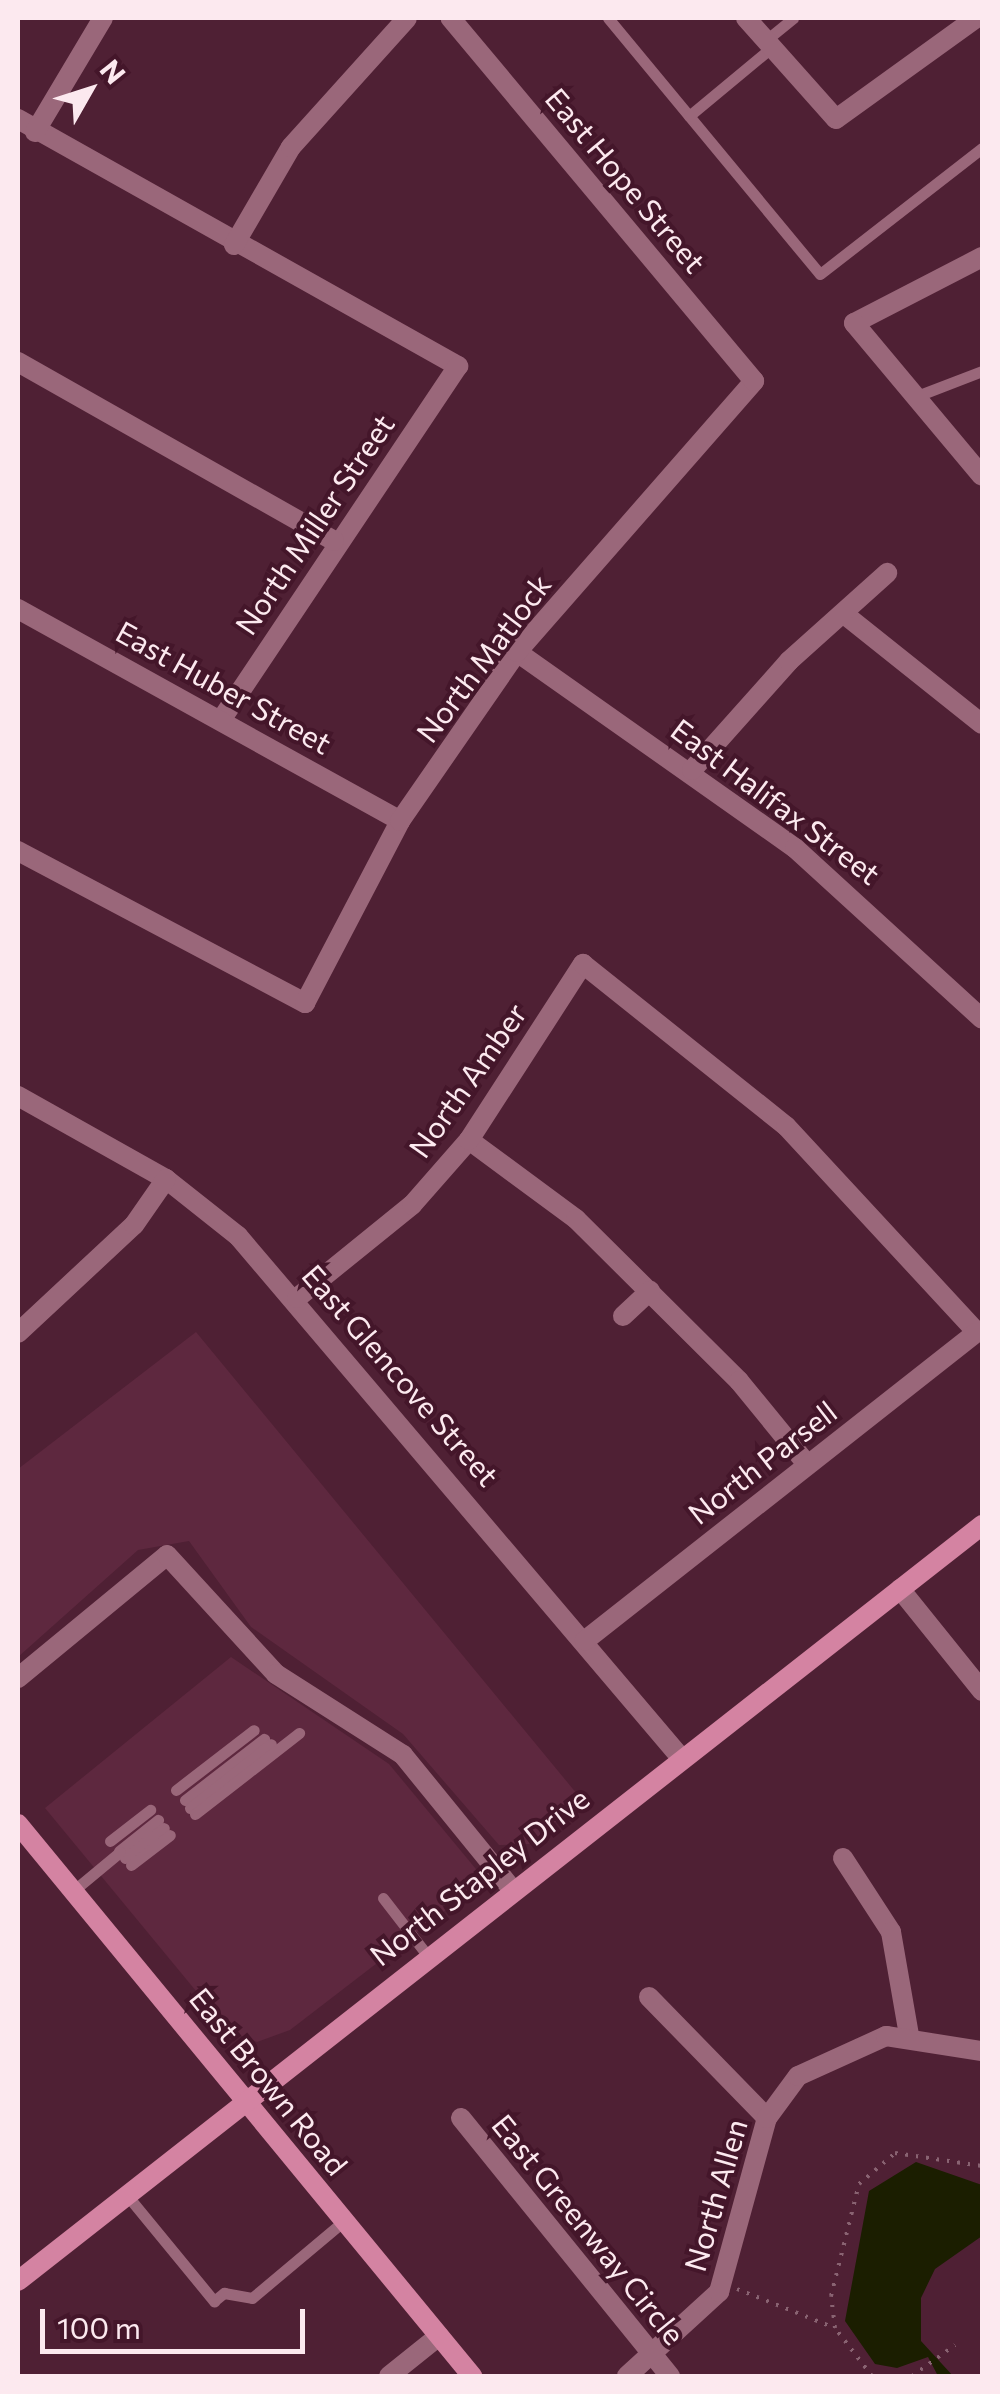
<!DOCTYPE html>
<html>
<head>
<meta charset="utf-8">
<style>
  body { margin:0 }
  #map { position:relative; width:1000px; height:2394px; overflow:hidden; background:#4f2034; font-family:Commissioner,sans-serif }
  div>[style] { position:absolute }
  .built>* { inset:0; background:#5e283f }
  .water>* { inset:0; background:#1b1e00 }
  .path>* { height:4px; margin-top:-2px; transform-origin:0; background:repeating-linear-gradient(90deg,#896372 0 2.5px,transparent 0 10.5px) }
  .lane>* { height:11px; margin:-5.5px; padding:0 5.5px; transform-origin:5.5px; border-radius:5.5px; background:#9a677a }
  .street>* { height:20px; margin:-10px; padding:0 10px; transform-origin:10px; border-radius:10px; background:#9a677a }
  .secondary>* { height:20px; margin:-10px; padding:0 10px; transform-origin:10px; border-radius:10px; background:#d483a2 }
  span { translate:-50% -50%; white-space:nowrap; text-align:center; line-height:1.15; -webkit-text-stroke:8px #44162a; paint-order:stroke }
  .street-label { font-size:30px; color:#fce9ef }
  .frame { position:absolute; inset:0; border:20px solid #fce9ef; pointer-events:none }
  .north { position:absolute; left:40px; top:40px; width:100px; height:100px; -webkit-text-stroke:8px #44162a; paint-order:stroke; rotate:51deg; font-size:28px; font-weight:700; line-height:40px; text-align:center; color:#fce9ef }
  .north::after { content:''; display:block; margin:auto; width:35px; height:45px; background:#fce9ef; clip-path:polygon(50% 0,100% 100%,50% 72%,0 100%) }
  .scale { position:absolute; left:40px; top:2309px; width:265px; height:45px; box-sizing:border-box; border:5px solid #fce9ef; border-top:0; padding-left:12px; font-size:30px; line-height:35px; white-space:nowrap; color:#fce9ef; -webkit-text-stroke:8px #44162a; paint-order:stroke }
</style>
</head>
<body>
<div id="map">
  <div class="built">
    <div style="clip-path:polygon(196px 1332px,582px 1800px,529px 1844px,499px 1845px,403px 1734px,251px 1627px,189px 1541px,138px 1550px,18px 1657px,18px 1469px)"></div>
    <div style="clip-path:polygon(231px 1657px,389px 1764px,485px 1880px,290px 2030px,257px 2042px,229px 2031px,45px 1808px)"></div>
  </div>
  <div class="water">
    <div style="clip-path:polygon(916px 2162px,982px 2185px,982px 2236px,935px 2269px,921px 2298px,921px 2341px,953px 2376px,938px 2376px,928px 2357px,897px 2368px,875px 2364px,845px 2321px,869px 2191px)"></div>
  </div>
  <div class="path">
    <div style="left:737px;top:2289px;width:105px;rotate:21.7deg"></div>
    <div style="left:872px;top:2376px;width:61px;rotate:-127.6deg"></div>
    <div style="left:835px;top:2328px;width:32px;rotate:-97deg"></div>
    <div style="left:831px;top:2296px;width:115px;rotate:-76deg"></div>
    <div style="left:859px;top:2184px;width:48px;rotate:-40.7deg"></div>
    <div style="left:895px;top:2153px;width:88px;rotate:8.5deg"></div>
    <div style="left:912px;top:2376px;width:53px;rotate:-35.8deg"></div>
  </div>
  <div class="lane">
    <div style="left:608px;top:18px;width:332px;rotate:50.4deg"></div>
    <div style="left:820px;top:274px;width:205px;rotate:-37.9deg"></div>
    <div style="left:765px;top:41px;width:36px;rotate:-39deg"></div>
    <div style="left:689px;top:116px;width:107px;rotate:-39.7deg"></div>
    <div style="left:917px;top:396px;width:70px;rotate:-21deg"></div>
    <div style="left:176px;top:1790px;width:98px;rotate:-37.6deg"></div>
    <div style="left:185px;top:1800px;width:100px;rotate:-37.7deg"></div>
    <div style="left:190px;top:1808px;width:103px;rotate:-38.3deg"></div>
    <div style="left:195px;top:1814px;width:132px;rotate:-37.9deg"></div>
    <div style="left:110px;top:1841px;width:51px;rotate:-37.8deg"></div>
    <div style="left:119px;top:1851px;width:50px;rotate:-38.5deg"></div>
    <div style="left:125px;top:1858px;width:49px;rotate:-37.6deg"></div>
    <div style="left:131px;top:1865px;width:49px;rotate:-37.6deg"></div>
    <div style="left:73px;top:1891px;width:61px;rotate:-39.7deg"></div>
    <div style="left:383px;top:1898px;width:72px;rotate:52.3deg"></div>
    <div style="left:126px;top:2194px;width:139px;rotate:50.6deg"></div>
    <div style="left:214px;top:2301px;width:13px;rotate:-39deg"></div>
    <div style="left:224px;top:2293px;width:28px;rotate:10deg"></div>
    <div style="left:252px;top:2298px;width:121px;rotate:-40deg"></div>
  </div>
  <div class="street">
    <div style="left:746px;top:18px;width:135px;rotate:48.3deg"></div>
    <div style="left:836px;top:119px;width:173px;rotate:-35.8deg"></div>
    <div style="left:18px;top:119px;width:505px;rotate:29.31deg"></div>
    <div style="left:458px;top:366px;width:424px;rotate:123.8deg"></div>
    <div style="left:35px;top:132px;width:133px;rotate:-59.2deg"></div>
    <div style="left:234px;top:245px;width:113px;rotate:-59.8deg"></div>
    <div style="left:291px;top:147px;width:173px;rotate:-48deg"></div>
    <div style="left:982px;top:257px;width:144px;rotate:152.7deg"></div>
    <div style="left:854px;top:323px;width:199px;rotate:50.1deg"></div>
    <div style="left:18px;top:362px;width:363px;rotate:29.5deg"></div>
    <div style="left:18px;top:609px;width:437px;rotate:29deg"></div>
    <div style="left:844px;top:614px;width:176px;rotate:38.6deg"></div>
    <div style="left:517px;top:652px;width:340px;rotate:35.2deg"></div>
    <div style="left:795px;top:848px;width:253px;rotate:42.4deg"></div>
    <div style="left:692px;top:770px;width:146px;rotate:-48.3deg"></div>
    <div style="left:789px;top:661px;width:132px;rotate:-41.9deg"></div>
    <div style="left:18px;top:851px;width:325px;rotate:27.9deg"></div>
    <div style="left:305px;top:1003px;width:205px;rotate:-62.4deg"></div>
    <div style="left:400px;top:821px;width:206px;rotate:-55.3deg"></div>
    <div style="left:517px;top:652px;width:360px;rotate:-48.8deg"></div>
    <div style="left:754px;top:381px;width:473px;rotate:-129.9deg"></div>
    <div style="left:18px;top:1096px;width:170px;rotate:29.3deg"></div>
    <div style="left:166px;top:1179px;width:92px;rotate:38.4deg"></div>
    <div style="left:238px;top:1236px;width:686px;rotate:49.67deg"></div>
    <div style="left:469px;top:1140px;width:133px;rotate:36.4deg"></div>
    <div style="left:576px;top:1219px;width:230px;rotate:44.8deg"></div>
    <div style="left:739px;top:1381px;width:107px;rotate:50.7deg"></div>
    <div style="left:297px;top:1298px;width:148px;rotate:-39deg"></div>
    <div style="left:412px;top:1205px;width:86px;rotate:-48.8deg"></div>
    <div style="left:469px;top:1140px;width:210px;rotate:-57.1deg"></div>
    <div style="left:583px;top:964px;width:260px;rotate:38.6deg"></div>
    <div style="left:786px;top:1126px;width:281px;rotate:47.2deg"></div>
    <div style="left:977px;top:1332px;width:499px;rotate:141.8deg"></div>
    <div style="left:623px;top:1316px;width:37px;rotate:-43deg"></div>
    <div style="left:18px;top:1333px;width:158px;rotate:-43deg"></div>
    <div style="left:134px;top:1225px;width:56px;rotate:-55.2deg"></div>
    <div style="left:900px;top:1589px;width:131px;rotate:51.2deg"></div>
    <div style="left:18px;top:1678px;width:193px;rotate:-39.5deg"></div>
    <div style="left:167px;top:1555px;width:161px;rotate:47.5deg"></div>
    <div style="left:276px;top:1674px;width:151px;rotate:32.5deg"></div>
    <div style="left:403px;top:1755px;width:173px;rotate:50.9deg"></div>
    <div style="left:843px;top:1858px;width:88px;rotate:57deg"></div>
    <div style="left:891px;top:1932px;width:105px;rotate:80.1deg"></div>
    <div style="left:649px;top:1997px;width:169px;rotate:45.7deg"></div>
    <div style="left:461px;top:2118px;width:332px;rotate:51deg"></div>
    <div style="left:389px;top:2376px;width:64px;rotate:-38.7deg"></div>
    <div style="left:627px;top:2376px;width:125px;rotate:-42.4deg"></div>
    <div style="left:719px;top:2292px;width:180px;rotate:-74.6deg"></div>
    <div style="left:767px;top:2118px;width:52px;rotate:-53.6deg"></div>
    <div style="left:798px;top:2076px;width:97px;rotate:-24.4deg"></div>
    <div style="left:886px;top:2036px;width:97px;rotate:8.9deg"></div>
  </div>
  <div class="secondary">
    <div style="left:18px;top:1824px;width:715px;rotate:50.56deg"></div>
    <div style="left:18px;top:2281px;width:1225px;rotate:-38.1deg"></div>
  </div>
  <div class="street-label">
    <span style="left:626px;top:180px;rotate:50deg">East Hope Street</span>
    <span style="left:314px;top:524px;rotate:-56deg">North Miller Street</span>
    <span style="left:483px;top:658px;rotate:-53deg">North Matlock</span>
    <span style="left:224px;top:687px;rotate:29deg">East Huber Street</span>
    <span style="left:776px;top:801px;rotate:37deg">East Halifax Street</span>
    <span style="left:467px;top:1080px;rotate:-55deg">North Amber</span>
    <span style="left:401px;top:1375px;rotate:49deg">East Glencove Street</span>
    <span style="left:762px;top:1462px;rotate:-38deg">North Parsell</span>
    <span style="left:479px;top:1876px;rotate:-38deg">North Stapley Drive</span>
    <span style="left:269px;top:2081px;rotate:51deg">East Brown Road</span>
    <span style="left:715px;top:2195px;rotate:-74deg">North Allen</span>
    <span style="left:589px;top:2229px;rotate:51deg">East Greenway Circle</span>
  </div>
  <div class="frame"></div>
  <div class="north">N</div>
  <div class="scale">100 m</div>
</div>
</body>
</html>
